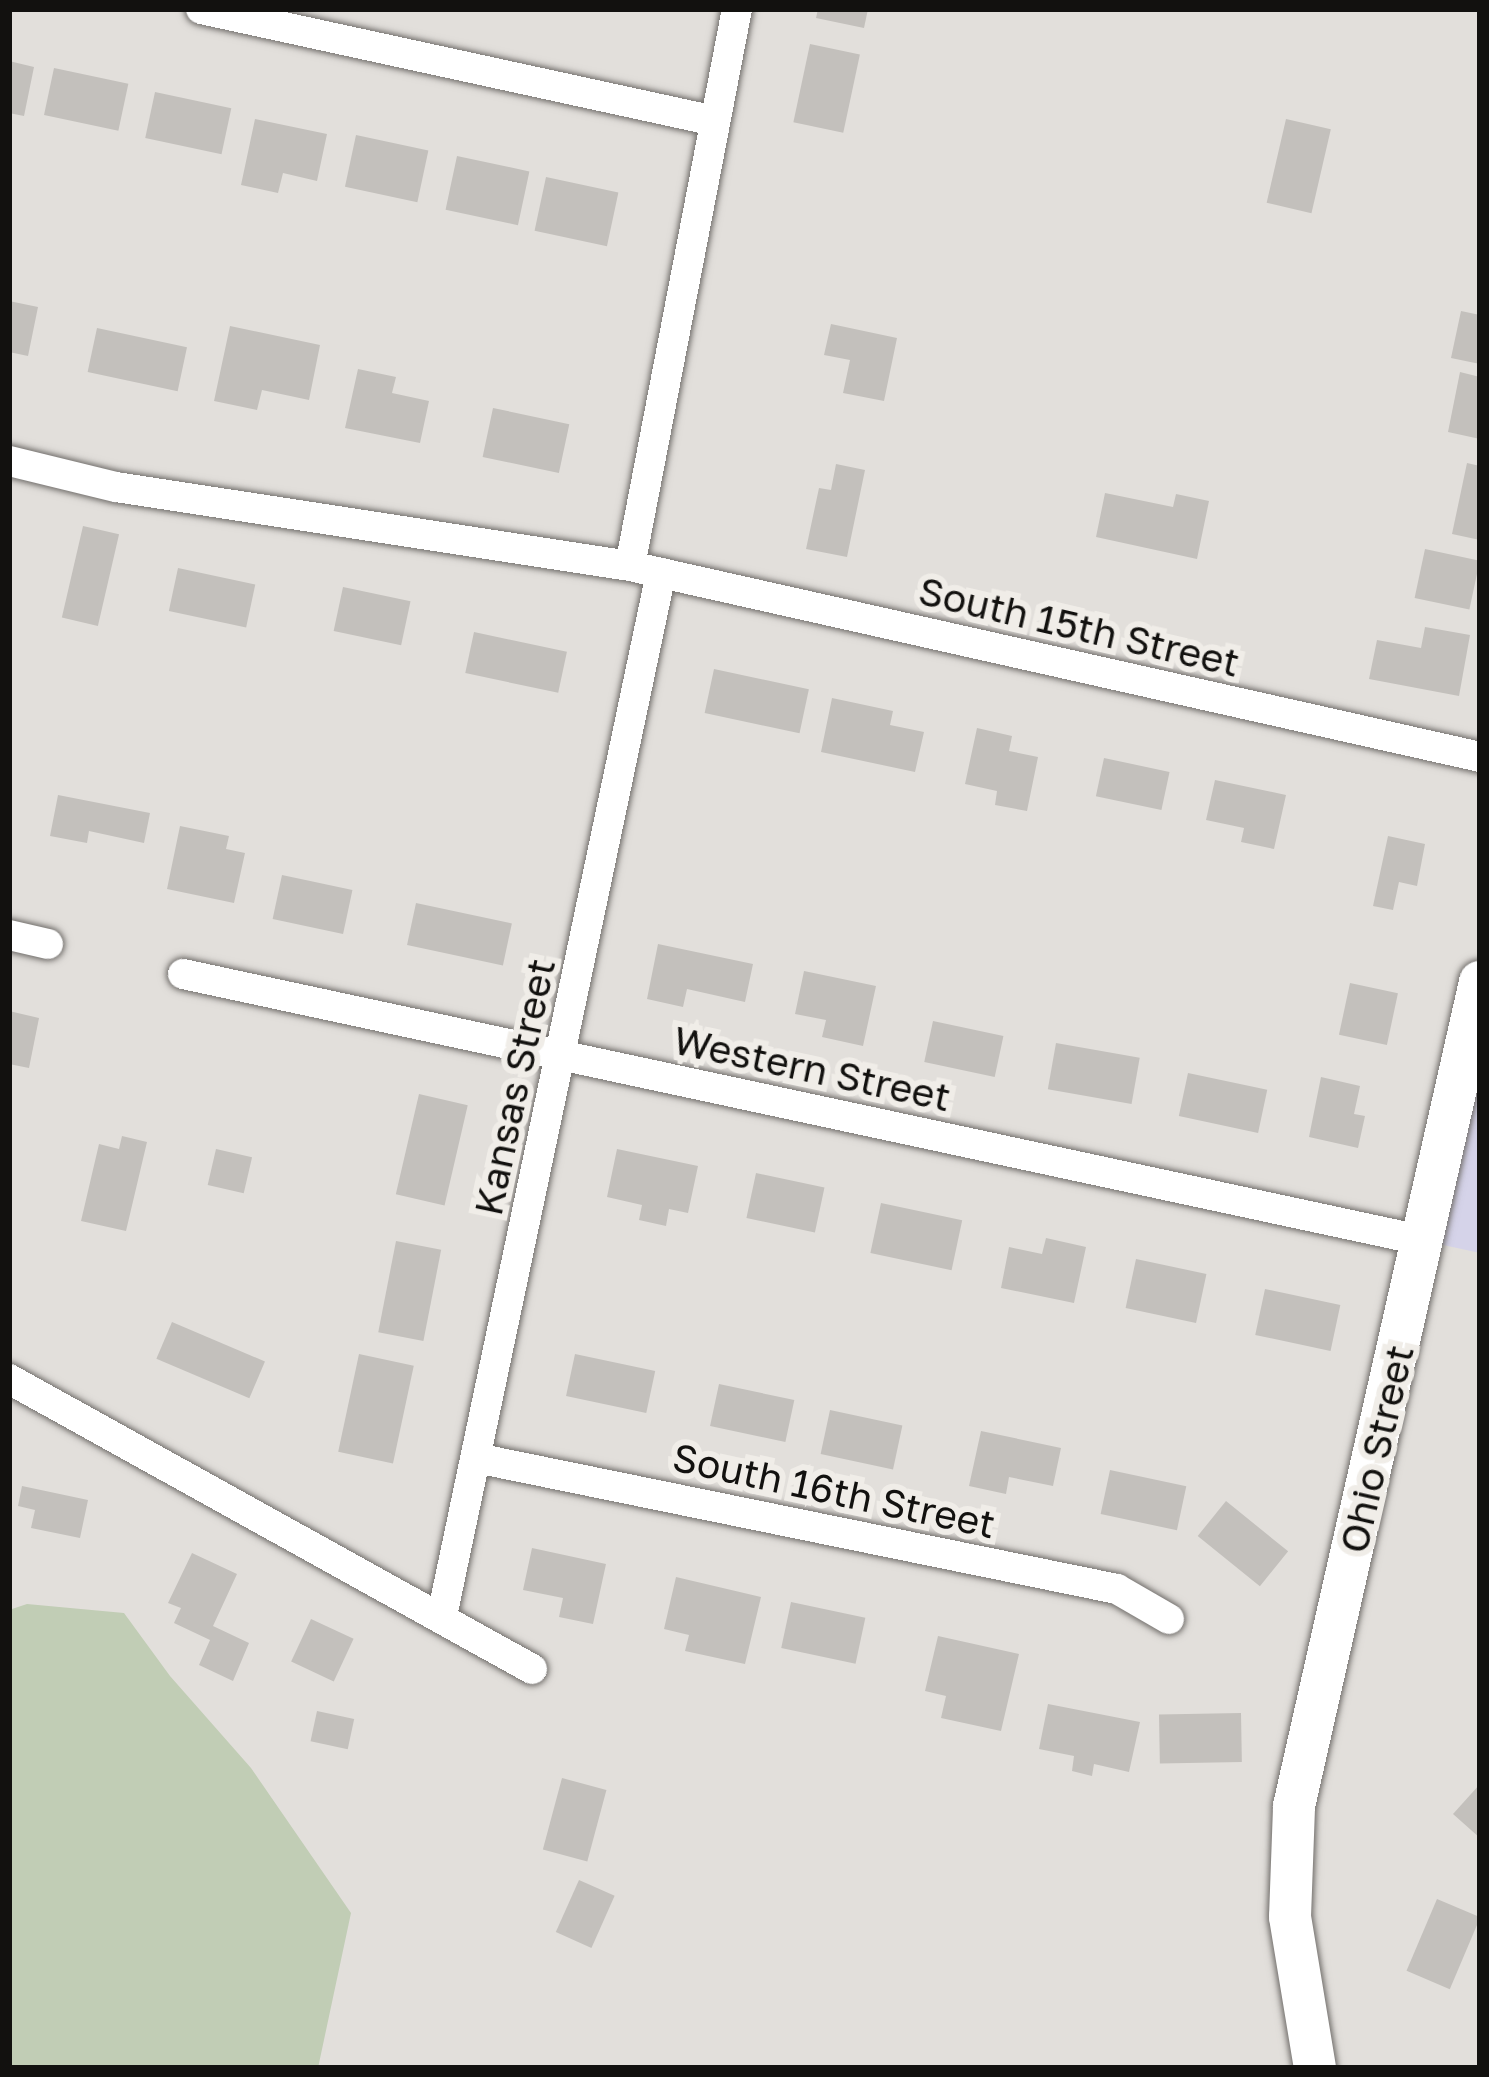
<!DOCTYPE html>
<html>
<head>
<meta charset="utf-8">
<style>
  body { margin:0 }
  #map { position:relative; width:1489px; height:2077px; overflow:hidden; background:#e2dfdb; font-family:"Golos Text",sans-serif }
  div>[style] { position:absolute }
  .commercial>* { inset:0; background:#d5d3e9 }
  .green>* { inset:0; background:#c1cdb5 }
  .building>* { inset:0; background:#c3c0bc; transform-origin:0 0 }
  .roads { filter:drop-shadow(0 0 3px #726f6c) drop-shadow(0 0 3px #726f6c) }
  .street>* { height:30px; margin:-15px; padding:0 15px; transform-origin:15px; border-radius:15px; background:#fff }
  .secondary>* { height:42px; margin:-21px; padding:0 21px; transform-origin:21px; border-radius:21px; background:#fff }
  span { translate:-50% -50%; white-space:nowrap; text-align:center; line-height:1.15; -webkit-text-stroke:12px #f0ede8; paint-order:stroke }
  .street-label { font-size:39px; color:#12110f }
  .frame { position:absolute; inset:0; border:12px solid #12110f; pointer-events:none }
</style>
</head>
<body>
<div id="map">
  <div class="commercial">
    <div style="clip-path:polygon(1480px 982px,1480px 1253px,1425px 1241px)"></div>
  </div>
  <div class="green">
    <div style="clip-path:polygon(27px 1604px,124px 1613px,170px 1676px,251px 1768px,351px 1913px,318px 2068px,9px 2068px,9px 1610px)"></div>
  </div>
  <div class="building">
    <div style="clip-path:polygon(818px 9px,868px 9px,864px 28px,816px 18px)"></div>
    <div style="left:810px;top:44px;width:51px;height:80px;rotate:12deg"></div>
    <div style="clip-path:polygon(9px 61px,34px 67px,24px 116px,9px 113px)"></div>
    <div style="left:54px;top:68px;width:76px;height:48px;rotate:12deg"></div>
    <div style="left:155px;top:92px;width:78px;height:47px;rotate:12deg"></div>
    <div style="clip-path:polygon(255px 119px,327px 134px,317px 181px,283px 173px,278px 193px,241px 185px)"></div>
    <div style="left:1286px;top:119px;width:46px;height:86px;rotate:13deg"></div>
    <div style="left:356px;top:135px;width:74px;height:53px;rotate:12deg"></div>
    <div style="left:457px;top:156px;width:74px;height:55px;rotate:12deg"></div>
    <div style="left:546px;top:177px;width:74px;height:55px;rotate:12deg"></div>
    <div style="clip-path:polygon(9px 301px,38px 307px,28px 356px,9px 352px)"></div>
    <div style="clip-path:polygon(1461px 311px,1480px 315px,1480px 364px,1451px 358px)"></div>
    <div style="clip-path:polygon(831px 324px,897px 338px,884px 401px,843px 393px,850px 360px,824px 355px)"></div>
    <div style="clip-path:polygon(230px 326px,320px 345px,309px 400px,262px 390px,257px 410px,214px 401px)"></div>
    <div style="left:97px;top:328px;width:92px;height:45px;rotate:12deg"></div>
    <div style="clip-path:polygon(358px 369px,396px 377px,392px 393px,429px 401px,420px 443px,345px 428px)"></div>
    <div style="clip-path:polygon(1460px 372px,1480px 377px,1480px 439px,1448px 432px)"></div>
    <div style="left:493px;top:408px;width:78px;height:50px;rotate:12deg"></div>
    <div style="clip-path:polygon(1467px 463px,1480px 466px,1480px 540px,1452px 534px)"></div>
    <div style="clip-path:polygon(836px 464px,865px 470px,847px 557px,806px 549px,819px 488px,831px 490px)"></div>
    <div style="clip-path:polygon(1105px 493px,1173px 507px,1176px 494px,1209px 501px,1197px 559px,1096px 537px)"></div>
    <div style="left:83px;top:526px;width:37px;height:94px;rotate:13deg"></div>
    <div style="left:1425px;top:549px;width:56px;height:50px;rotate:12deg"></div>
    <div style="left:178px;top:568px;width:79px;height:44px;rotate:12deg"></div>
    <div style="left:343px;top:587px;width:69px;height:45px;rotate:12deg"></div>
    <div style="clip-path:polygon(1425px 627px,1470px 635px,1459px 696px,1369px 679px,1377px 640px,1421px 648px)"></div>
    <div style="left:474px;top:632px;width:95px;height:42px;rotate:12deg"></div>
    <div style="left:714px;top:669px;width:97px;height:45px;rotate:12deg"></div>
    <div style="clip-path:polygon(832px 698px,893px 711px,890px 725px,924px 732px,915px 772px,821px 752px)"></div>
    <div style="clip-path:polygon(977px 728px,1012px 736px,1009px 751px,1038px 757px,1027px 811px,995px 805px,997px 791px,965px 784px)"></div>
    <div style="left:1104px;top:758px;width:67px;height:39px;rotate:12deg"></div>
    <div style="clip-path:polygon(1215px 780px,1286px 795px,1274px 849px,1241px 842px,1244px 828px,1206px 820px)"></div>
    <div style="clip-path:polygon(58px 795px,150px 813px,144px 843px,89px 831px,87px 843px,50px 836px)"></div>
    <div style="clip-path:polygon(180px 826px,229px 836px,226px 849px,245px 853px,234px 903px,167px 889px)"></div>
    <div style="clip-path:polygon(1388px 836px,1425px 844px,1417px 886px,1399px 882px,1393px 910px,1373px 906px)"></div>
    <div style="left:282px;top:875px;width:72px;height:45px;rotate:12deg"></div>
    <div style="left:416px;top:903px;width:98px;height:43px;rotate:12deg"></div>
    <div style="clip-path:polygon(658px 944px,753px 964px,745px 1002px,687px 989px,683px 1007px,647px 999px)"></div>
    <div style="clip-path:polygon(804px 971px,876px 986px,863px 1046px,822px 1037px,826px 1020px,795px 1014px)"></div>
    <div style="left:1350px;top:983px;width:49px;height:53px;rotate:12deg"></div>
    <div style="clip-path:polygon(9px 1011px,39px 1018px,29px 1068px,9px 1064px)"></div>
    <div style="left:933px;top:1021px;width:72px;height:42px;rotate:12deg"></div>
    <div style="left:1056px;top:1043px;width:85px;height:47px;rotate:10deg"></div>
    <div style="left:1188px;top:1073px;width:81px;height:44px;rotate:12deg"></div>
    <div style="clip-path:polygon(1321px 1077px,1360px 1086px,1354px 1114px,1365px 1116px,1358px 1148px,1309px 1137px)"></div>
    <div style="left:419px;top:1094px;width:50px;height:103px;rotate:13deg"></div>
    <div style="clip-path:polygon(122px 1136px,147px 1142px,126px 1231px,81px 1221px,99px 1144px,119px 1149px)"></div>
    <div style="left:216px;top:1149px;width:37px;height:37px;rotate:13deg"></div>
    <div style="clip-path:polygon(617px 1149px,698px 1166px,688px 1213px,669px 1209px,666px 1226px,639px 1220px,642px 1205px,607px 1197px)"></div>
    <div style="left:756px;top:1173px;width:70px;height:46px;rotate:12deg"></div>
    <div style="left:881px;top:1203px;width:83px;height:51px;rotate:12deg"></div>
    <div style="clip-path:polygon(1046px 1238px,1086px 1247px,1074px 1303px,1001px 1288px,1009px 1247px,1042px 1254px)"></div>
    <div style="left:396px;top:1241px;width:46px;height:93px;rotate:11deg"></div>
    <div style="left:1136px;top:1259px;width:72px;height:50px;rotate:12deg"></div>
    <div style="left:1265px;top:1289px;width:77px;height:47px;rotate:12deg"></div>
    <div style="left:172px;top:1322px;width:101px;height:40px;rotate:23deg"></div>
    <div style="left:359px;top:1354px;width:56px;height:100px;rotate:12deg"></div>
    <div style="left:575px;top:1354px;width:82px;height:43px;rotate:12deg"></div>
    <div style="left:719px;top:1384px;width:77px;height:43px;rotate:12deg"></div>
    <div style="left:830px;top:1410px;width:74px;height:45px;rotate:12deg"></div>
    <div style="clip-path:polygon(981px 1431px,1061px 1448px,1053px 1486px,1009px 1477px,1006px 1494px,969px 1486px)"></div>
    <div style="left:1110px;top:1470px;width:78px;height:45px;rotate:12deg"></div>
    <div style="clip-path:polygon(22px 1486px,88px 1500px,80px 1538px,31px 1528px,35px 1510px,18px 1506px)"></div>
    <div style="left:1226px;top:1501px;width:80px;height:45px;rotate:39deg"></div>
    <div style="clip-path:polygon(532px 1548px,606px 1564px,593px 1624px,559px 1617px,563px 1598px,523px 1590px)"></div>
    <div style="clip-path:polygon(192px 1553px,237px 1574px,213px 1626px,249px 1643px,233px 1681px,199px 1665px,210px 1640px,174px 1623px,181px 1608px,168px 1603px)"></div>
    <div style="clip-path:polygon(676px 1577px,761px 1597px,745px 1664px,685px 1651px,689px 1635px,664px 1629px)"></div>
    <div style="left:791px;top:1602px;width:76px;height:47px;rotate:12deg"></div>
    <div style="left:311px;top:1619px;width:47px;height:47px;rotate:25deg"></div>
    <div style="clip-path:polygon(938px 1636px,1019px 1654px,1001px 1731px,941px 1718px,946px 1696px,925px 1691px)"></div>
    <div style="clip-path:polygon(1048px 1704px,1140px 1722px,1129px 1772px,1094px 1764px,1092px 1776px,1072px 1771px,1074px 1756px,1039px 1749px)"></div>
    <div style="left:317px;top:1711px;width:38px;height:31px;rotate:12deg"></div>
    <div style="left:1241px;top:1713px;width:49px;height:82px;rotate:89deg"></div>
    <div style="left:562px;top:1778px;width:46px;height:74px;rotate:15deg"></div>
    <div style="clip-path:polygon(1480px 1784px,1480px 1838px,1453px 1814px)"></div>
    <div style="left:579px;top:1880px;width:39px;height:57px;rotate:24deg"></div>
    <div style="left:1437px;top:1899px;width:47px;height:78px;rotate:23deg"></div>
  </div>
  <div class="roads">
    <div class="street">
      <div style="left:201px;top:9px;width:526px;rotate:12.29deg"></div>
      <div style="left:9px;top:461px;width:110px;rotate:13.7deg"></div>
      <div style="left:116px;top:487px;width:520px;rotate:8.74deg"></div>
      <div style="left:630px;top:566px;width:871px;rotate:12.66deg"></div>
      <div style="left:630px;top:566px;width:567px;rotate:-79.13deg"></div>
      <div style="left:9px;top:935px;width:40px;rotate:13deg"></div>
      <div style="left:183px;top:974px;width:1270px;rotate:12.13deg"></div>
      <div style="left:9px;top:1379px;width:598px;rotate:29.01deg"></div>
      <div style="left:476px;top:1458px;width:654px;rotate:11.55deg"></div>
      <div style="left:1117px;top:1589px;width:60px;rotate:30deg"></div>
      <div style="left:442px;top:1616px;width:1066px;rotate:-78.14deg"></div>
    </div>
    <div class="secondary">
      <div style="left:1315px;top:2068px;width:153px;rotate:-99.4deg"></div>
      <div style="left:1290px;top:1917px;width:111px;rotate:-87.9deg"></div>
      <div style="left:1294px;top:1806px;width:845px;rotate:-77.28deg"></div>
    </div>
  </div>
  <div class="street-label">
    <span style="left:1079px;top:627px;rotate:13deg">South 15th Street</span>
    <span style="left:812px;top:1069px;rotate:12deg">Western Street</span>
    <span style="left:515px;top:1087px;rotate:-78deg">Kansas Street</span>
    <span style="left:1377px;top:1449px;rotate:-77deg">Ohio Street</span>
    <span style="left:834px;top:1491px;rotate:12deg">South 16th Street</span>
  </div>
  <div class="frame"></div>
</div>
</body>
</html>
